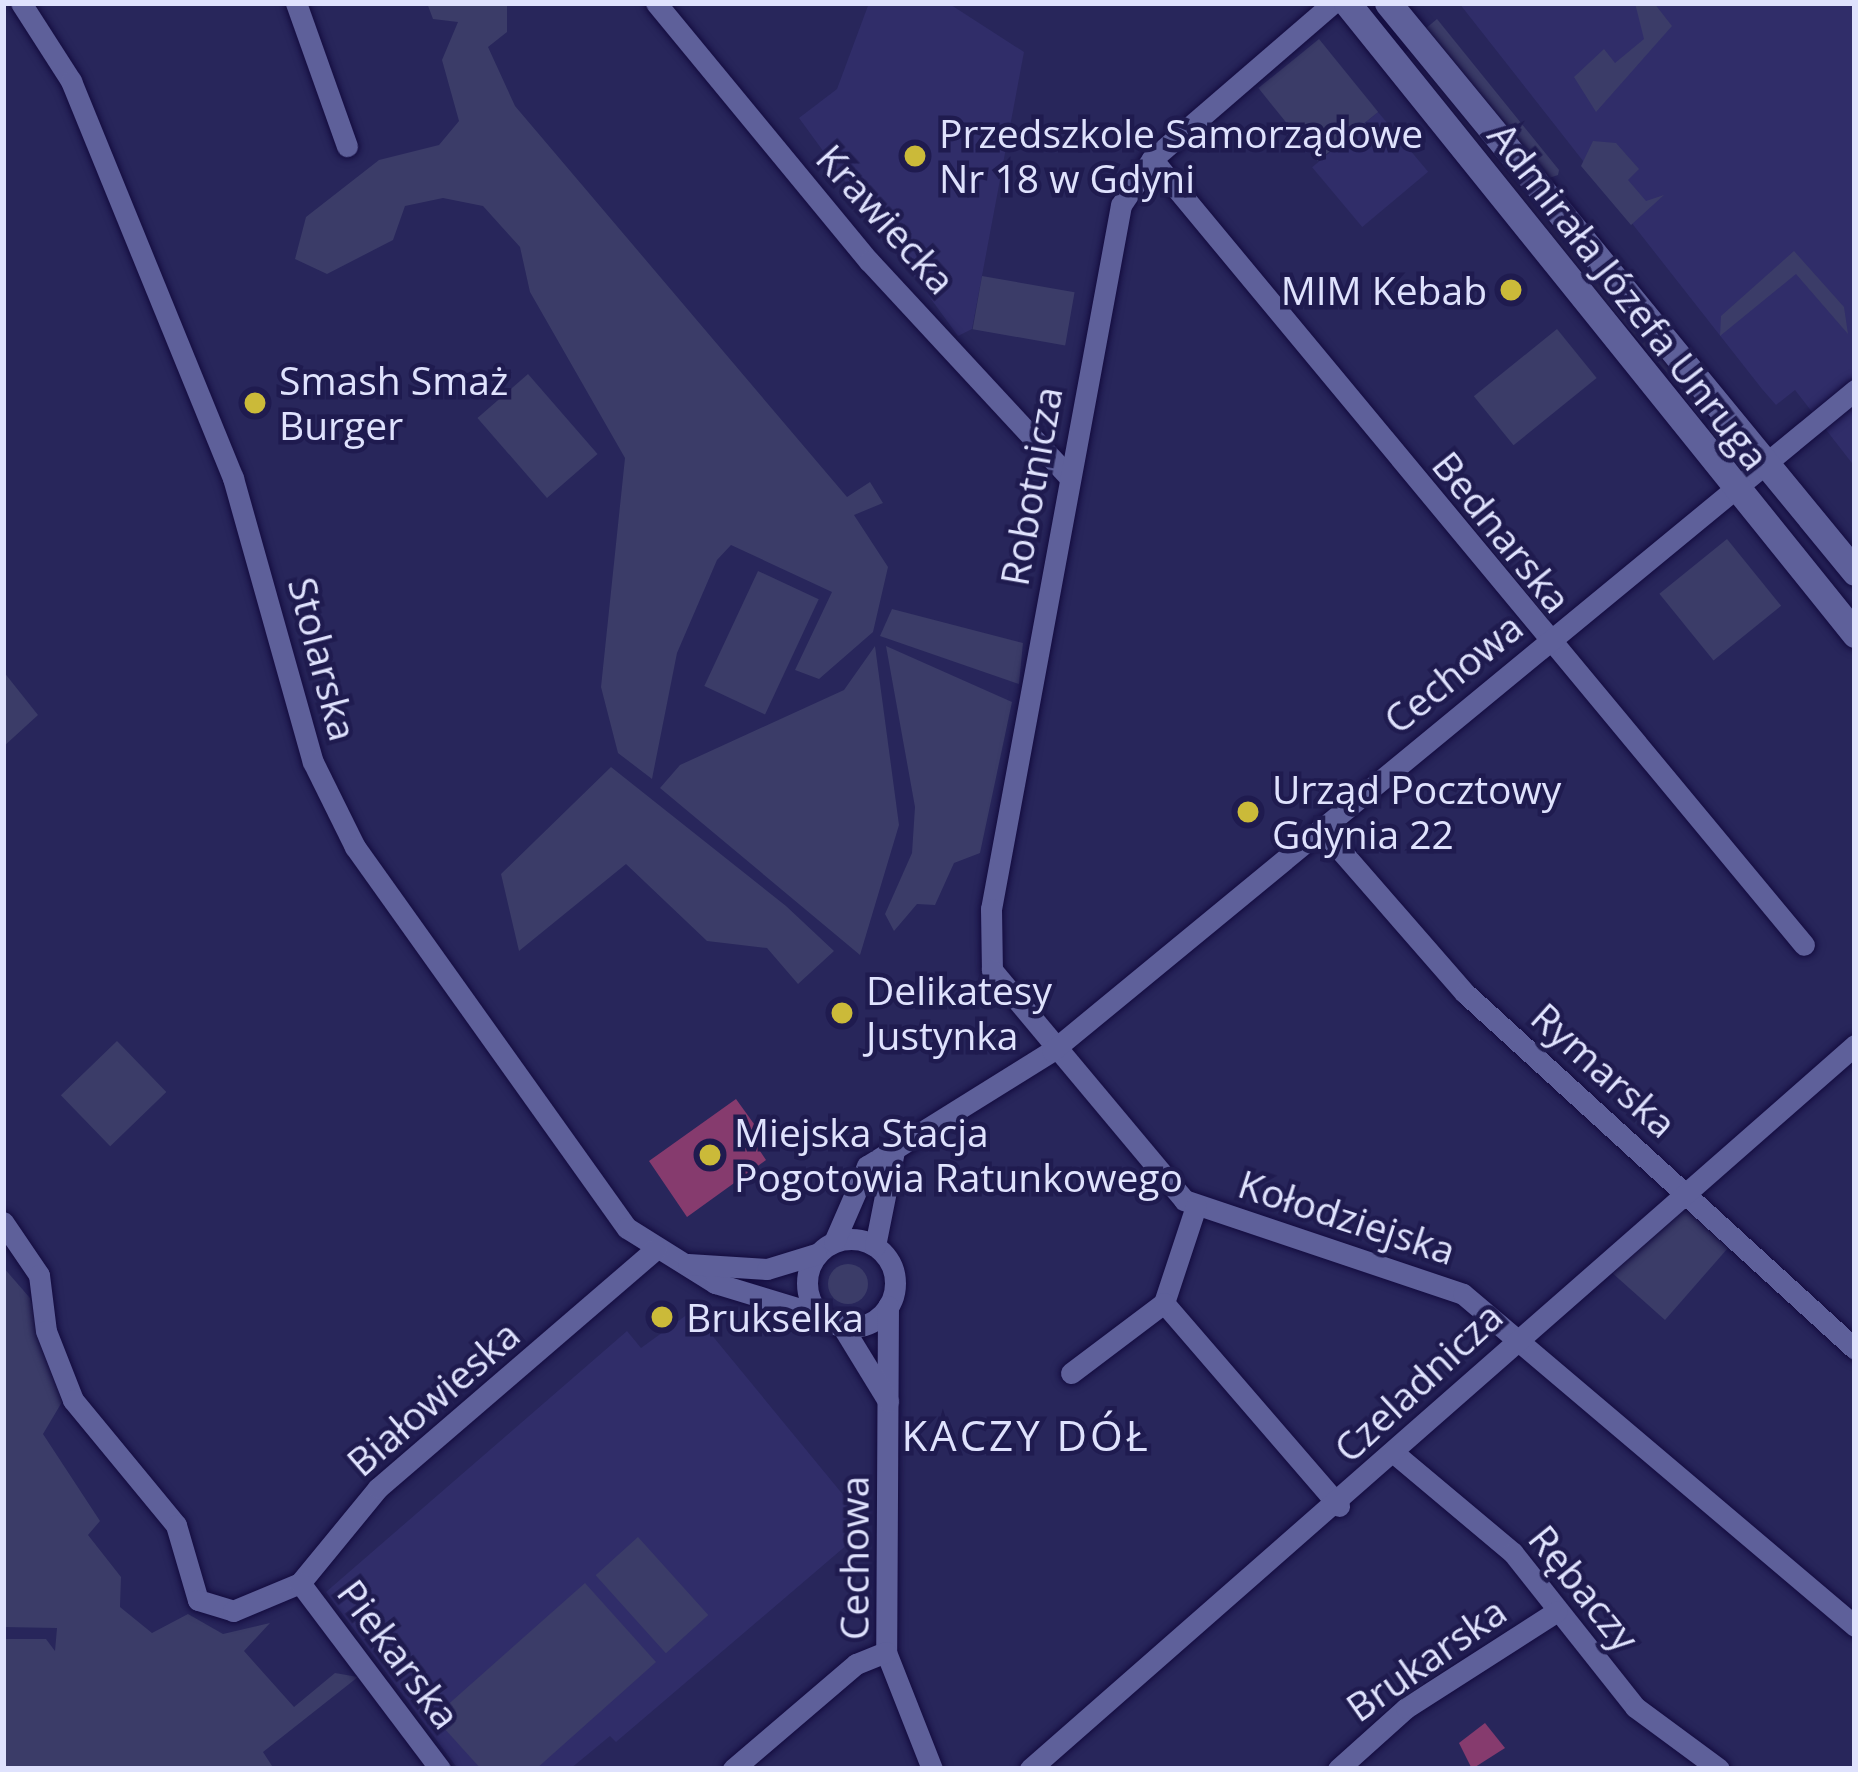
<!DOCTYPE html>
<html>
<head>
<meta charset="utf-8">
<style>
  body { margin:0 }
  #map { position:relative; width:1858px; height:1772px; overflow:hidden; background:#28265b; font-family:"Open Sans",sans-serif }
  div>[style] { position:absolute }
  .built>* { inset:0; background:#302d69; transform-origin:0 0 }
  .green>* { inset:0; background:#3b3c68; transform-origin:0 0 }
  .round { border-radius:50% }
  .building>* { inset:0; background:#863b6e }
  .roads { filter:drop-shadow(0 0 3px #130b3e) drop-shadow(0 0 3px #130b3e) }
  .minor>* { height:21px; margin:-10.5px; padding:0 10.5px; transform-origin:10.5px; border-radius:10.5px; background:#5e609a }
  .minor>.ring { margin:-10.5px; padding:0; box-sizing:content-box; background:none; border:21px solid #5e609a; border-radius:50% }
  .tertiary>* { height:27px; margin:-13.5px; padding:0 13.5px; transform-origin:13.5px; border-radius:13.5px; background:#5e609a }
  .dots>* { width:33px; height:33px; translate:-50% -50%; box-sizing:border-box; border:6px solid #1f1b4f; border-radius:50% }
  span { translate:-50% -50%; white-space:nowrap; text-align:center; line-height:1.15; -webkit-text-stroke:9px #1f1b4f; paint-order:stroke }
  .poi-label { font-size:39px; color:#dfe2fd }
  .left { translate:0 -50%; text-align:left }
  .right { translate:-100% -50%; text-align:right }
  .street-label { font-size:39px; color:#dfe2fd }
  .neighbourhood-label { font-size:42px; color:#dfe2fd; letter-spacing:3px }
  .frame { position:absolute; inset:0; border:6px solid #dfe2fd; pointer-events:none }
</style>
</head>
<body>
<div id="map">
  <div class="built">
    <div style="clip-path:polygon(869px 3px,948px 3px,1024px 52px,972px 329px,958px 336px,799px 118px,837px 89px)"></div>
    <div style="clip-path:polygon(1459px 3px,1855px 3px,1855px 467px,1795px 390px,1776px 405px,1762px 389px)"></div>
    <div style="left:1378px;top:112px;width:78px;height:86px;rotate:50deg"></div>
    <div style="clip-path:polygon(692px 1311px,849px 1502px,855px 1538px,616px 1742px,610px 1736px,570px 1769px,458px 1769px,326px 1592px,627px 1331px,641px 1348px)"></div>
  </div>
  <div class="green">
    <div style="clip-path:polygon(427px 3px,507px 3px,507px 32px,488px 47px,515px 106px,847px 497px,870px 482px,883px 503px,854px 515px,888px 567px,873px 632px,819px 679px,795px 670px,832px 592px,731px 545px,717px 560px,677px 653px,652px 779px,618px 753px,601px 687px,625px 458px,530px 292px,520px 247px,483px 206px,443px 198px,405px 206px,393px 240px,327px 274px,295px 259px,306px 217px,379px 160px,439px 145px,459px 121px,442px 60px,458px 22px,433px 19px)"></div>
    <div style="clip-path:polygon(1635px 3px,1654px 3px,1672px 26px,1596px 112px,1574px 77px,1604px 49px,1615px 63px,1644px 39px)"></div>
    <div style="clip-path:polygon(1437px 19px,1559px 170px,1558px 175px,1549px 178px,1425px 29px)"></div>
    <div style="left:1319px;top:39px;width:94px;height:78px;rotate:51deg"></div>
    <div style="clip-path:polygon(1409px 50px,1703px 400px,1696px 406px,1530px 216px,1402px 56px)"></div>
    <div style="clip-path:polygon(1593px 141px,1616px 143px,1639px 169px,1628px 180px,1646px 201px,1664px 195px,1631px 225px,1581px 166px)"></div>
    <div style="clip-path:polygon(1794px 251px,1844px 307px,1848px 334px,1796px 274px,1720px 336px,1721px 316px)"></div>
    <div style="left:982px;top:276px;width:94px;height:54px;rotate:10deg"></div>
    <div style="left:1557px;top:329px;width:63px;height:107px;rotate:51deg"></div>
    <div style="left:528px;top:374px;width:106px;height:67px;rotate:49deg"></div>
    <div style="left:1727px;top:539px;width:86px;height:87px;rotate:51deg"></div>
    <div style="left:758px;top:571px;width:67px;height:127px;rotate:25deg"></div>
    <div style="clip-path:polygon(892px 609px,1023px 643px,1019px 684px,880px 636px)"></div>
    <div style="clip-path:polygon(875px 646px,899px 825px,860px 955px,660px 788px,680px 765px,844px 690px)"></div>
    <div style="clip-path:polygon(886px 646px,1012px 702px,980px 853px,954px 863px,935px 905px,917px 904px,894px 931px,885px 914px,912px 853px,915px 807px)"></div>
    <div style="clip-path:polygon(3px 671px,38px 715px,3px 747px)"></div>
    <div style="clip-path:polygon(611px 767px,786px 906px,834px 951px,798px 984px,767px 948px,707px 941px,626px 864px,519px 951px,501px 874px)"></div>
    <div style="left:117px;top:1041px;width:71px;height:78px;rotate:46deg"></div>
    <div style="clip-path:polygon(1684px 1207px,1728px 1248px,1665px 1320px,1610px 1271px)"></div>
    <div class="round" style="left:828px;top:1264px;width:40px;height:40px"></div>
    <div style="clip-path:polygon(3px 1267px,30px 1298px,62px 1402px,43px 1434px,100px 1521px,88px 1535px,121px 1577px,120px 1607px,152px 1633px,188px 1614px,223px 1634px,270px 1623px,244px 1651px,294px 1707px,335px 1673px,358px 1677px,263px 1752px,274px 1769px,3px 1769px,3px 1639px,46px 1639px,55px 1651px,57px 1628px,3px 1627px)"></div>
    <div style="left:638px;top:1537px;width:105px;height:57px;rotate:48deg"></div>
    <div style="clip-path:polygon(585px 1583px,656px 1662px,536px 1769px,481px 1769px,434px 1717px)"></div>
  </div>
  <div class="building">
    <div style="clip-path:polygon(736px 1099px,767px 1142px,758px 1148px,766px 1160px,687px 1217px,649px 1161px)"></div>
    <div style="clip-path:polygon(1485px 1723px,1505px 1748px,1472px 1769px,1459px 1743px)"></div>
  </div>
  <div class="roads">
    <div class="minor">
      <div style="left:21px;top:3px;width:93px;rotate:57.3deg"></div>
      <div style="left:71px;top:81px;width:429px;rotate:67.8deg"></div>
      <div style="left:233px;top:478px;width:295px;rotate:74.3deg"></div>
      <div style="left:313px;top:762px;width:95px;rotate:63.7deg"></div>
      <div style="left:355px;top:847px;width:468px;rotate:54.5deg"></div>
      <div style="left:627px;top:1228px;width:104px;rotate:32deg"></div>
      <div style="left:715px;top:1283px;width:110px;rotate:16.9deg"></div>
      <div style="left:296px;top:3px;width:152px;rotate:70.4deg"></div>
      <div style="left:656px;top:3px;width:335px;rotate:50.5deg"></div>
      <div style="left:869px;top:261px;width:294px;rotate:47.2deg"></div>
      <div style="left:1333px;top:3px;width:239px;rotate:139.2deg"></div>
      <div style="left:1152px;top:159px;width:55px;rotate:124deg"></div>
      <div style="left:1121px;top:205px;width:716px;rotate:100.46deg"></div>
      <div style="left:991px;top:909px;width:61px;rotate:89.1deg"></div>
      <div style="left:992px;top:970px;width:300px;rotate:50.1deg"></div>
      <div style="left:1184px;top:1200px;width:294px;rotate:18.6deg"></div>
      <div style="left:1463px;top:1294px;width:514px;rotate:40.26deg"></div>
      <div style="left:1152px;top:159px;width:1021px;rotate:50.32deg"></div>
      <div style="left:1321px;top:828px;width:219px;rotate:48.9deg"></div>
      <div style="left:1465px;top:993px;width:528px;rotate:42.39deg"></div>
      <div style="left:1196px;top:1206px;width:102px;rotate:108.3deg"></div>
      <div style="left:1164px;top:1303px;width:268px;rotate:49.2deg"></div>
      <div style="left:3px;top:1222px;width:64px;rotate:55.8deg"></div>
      <div style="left:39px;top:1275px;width:56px;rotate:82.9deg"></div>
      <div style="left:46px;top:1331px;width:74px;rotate:68.6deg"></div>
      <div style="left:73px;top:1400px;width:162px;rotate:50.5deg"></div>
      <div style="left:176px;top:1525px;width:78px;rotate:73.7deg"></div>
      <div style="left:198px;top:1600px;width:37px;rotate:17deg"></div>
      <div style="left:233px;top:1611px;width:73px;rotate:-22.7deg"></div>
      <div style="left:300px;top:1583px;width:123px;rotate:-50.6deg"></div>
      <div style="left:378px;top:1488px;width:367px;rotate:-40.7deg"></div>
      <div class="ring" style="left:807px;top:1239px;width:67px;height:67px"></div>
      <div style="left:834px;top:1242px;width:83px;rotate:-66.5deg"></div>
      <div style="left:867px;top:1166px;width:218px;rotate:-31.9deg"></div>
      <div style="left:1052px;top:1051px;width:1040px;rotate:-39.46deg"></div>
      <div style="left:875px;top:1246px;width:97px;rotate:-78.7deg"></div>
      <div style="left:688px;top:1264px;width:79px;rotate:3.6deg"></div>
      <div style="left:767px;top:1269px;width:51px;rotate:-17deg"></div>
      <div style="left:888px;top:1306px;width:346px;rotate:90.3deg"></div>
      <div style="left:886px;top:1652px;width:126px;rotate:68.5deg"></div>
      <div style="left:842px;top:1326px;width:88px;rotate:58.5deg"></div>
      <div style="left:1071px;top:1373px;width:116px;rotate:-37deg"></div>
      <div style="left:1394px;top:1453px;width:155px;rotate:40deg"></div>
      <div style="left:1513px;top:1553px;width:196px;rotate:51.6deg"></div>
      <div style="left:1635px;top:1707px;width:104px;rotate:36.4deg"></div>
      <div style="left:300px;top:1583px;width:233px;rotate:53deg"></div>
      <div style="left:733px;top:1769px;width:162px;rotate:-40.5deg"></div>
      <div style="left:856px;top:1664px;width:32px;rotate:-22deg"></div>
      <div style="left:1030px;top:1769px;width:1098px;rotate:-41.27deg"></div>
      <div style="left:1338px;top:1769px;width:91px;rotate:-41.9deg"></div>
      <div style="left:1406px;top:1708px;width:179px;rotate:-32.7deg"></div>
    </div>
    <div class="tertiary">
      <div style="left:1347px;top:3px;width:810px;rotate:51.16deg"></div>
      <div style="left:1388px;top:3px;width:736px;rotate:50.62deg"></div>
    </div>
  </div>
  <div class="dots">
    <div style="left:915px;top:156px;background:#cbba39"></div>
    <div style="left:1511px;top:290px;background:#cbba39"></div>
    <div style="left:255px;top:403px;background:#cbba39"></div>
    <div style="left:1248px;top:812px;background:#cbba39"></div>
    <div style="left:842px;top:1013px;background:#cbba39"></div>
    <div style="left:710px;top:1155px;background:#cbba39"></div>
    <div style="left:662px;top:1317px;background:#cbba39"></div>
  </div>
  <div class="poi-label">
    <span class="left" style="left:939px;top:156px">Przedszkole Samorządowe<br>Nr 18 w Gdyni</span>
    <span class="right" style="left:1487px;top:290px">MIM Kebab</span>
    <span class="left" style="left:279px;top:403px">Smash Smaż<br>Burger</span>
    <span class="left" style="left:1272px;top:812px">Urząd Pocztowy<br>Gdynia 22</span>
    <span class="left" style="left:866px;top:1013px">Delikatesy<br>Justynka</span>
    <span class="left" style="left:734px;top:1155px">Miejska Stacja<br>Pogotowia Ratunkowego</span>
    <span class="left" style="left:686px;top:1317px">Brukselka</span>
  </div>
  <div class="street-label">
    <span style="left:886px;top:219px;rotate:48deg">Krawiecka</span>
    <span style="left:1629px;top:296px;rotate:52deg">Admirała Józefa Unruga</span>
    <span style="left:1031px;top:486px;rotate:-80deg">Robotnicza</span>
    <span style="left:1502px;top:532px;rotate:51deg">Bednarska</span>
    <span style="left:323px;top:659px;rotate:75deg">Stolarska</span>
    <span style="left:1453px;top:673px;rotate:-39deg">Cechowa</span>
    <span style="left:1604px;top:1070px;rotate:42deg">Rymarska</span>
    <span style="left:1347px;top:1217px;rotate:18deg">Kołodziejska</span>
    <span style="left:1418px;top:1382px;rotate:-43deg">Czeladnicza</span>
    <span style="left:433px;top:1398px;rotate:-41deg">Białowieska</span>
    <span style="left:854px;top:1558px;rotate:-90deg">Cechowa</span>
    <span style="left:1584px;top:1588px;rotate:51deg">Rębaczy</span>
    <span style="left:399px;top:1654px;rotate:53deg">Piekarska</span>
    <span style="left:1426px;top:1659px;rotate:-35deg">Brukarska</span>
  </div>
  <div class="neighbourhood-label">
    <span style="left:1026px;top:1435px">KACZY DÓŁ</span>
  </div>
  <div class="frame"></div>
</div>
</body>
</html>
